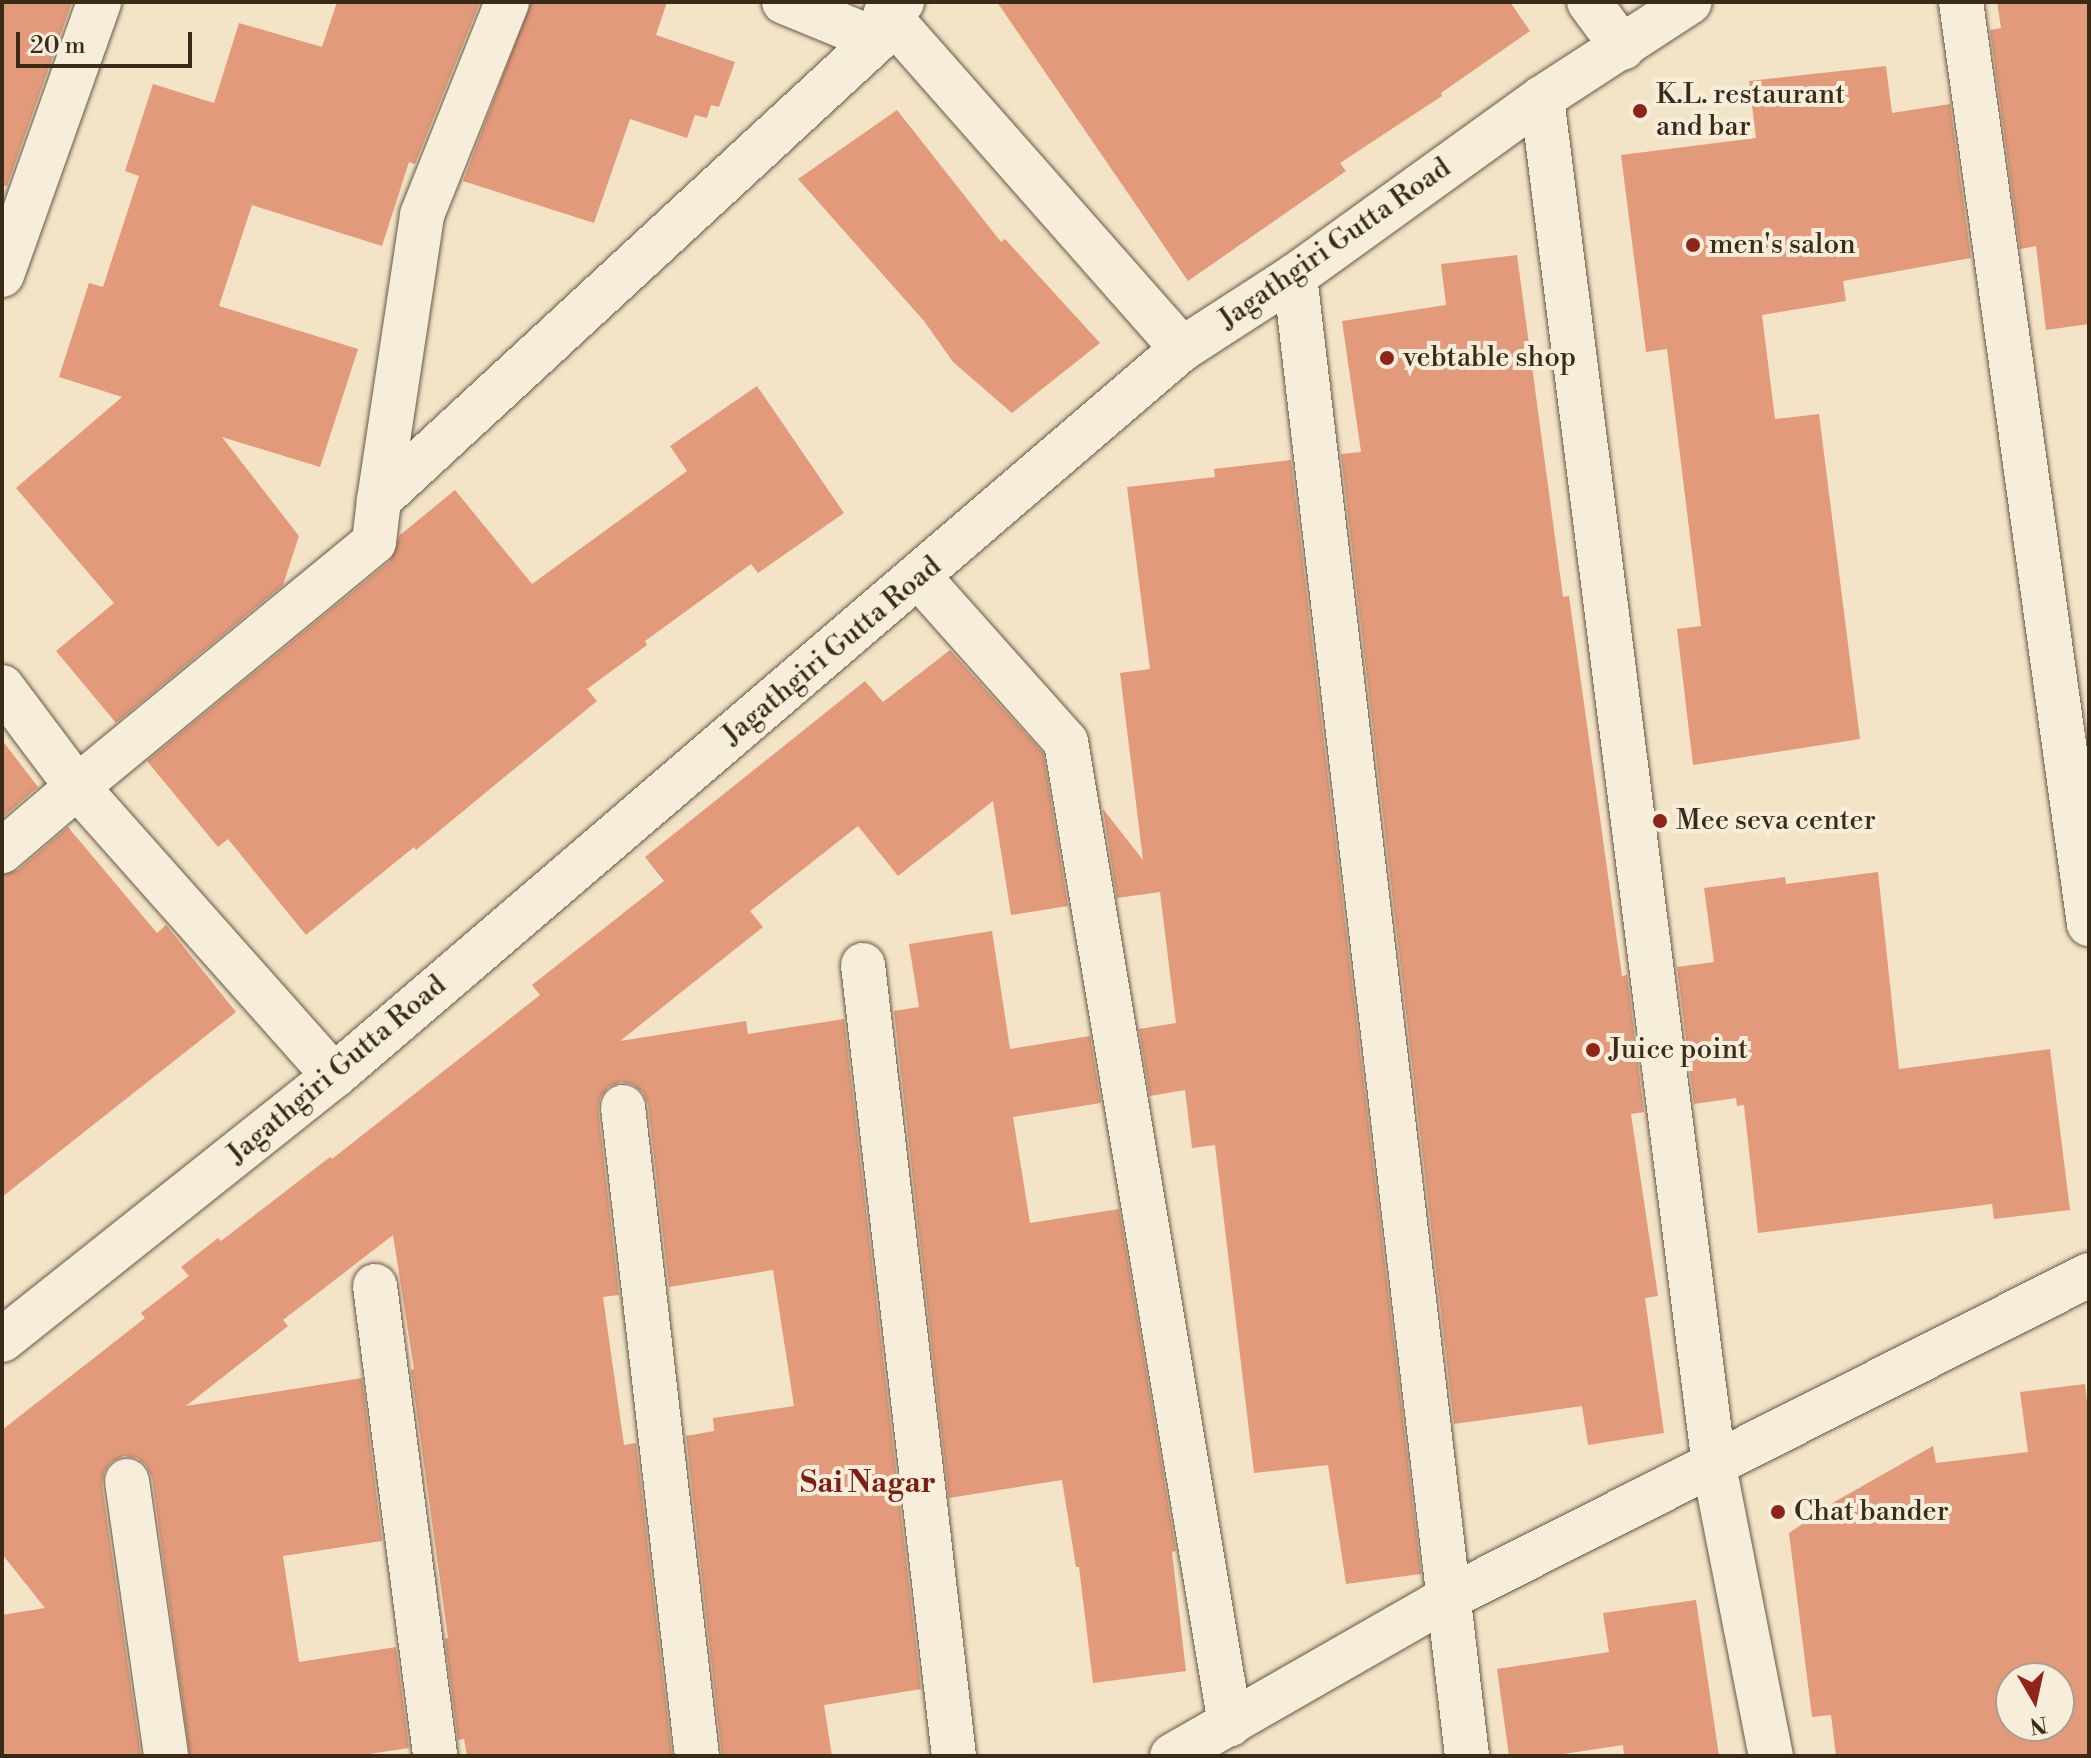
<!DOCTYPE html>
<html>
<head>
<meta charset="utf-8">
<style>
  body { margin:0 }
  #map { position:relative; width:2091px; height:1758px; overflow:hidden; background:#f3e4c8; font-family:"Libre Bodoni",serif }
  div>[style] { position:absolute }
  .building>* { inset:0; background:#e29a7b }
  .roads { filter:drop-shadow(0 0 2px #685945) drop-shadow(0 0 2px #685945) }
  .street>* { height:44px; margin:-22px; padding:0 22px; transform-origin:22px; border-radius:22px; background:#f7eddb }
  .secondary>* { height:44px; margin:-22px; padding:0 22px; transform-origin:22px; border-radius:22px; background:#f7eddb }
  .dots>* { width:22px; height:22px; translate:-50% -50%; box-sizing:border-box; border:4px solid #f7eddb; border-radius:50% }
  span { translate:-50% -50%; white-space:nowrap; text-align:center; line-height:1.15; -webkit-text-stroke:8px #f7eddb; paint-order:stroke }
  .poi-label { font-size:28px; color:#3a2b19 }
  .left { translate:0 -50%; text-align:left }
  .street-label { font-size:28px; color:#3a2b19 }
  .neighbourhood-label { font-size:30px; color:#7a1f14; font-weight:700 }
  .frame { position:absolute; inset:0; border:4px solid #3a2b19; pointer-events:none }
  .north { position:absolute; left:1995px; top:1662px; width:80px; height:80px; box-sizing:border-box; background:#f7eddb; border:2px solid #ab9f8d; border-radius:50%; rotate:171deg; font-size:22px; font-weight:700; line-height:32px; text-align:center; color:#3a2b19 }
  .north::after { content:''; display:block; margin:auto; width:28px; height:36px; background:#8f2418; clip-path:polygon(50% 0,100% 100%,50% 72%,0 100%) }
  .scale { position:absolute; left:16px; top:32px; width:176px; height:36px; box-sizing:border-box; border:4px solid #3a2b19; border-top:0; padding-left:10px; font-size:24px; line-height:28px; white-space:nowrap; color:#3a2b19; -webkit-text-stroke:6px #f7eddb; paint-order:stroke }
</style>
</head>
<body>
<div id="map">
  <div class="building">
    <div style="clip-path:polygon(2px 2px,72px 2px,7px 186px,2px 185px)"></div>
    <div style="clip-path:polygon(337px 2px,480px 2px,415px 164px,409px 162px,382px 246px,252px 205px,219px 306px,358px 349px,320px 467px,222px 437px,299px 536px,283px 585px,116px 723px,56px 651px,114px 603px,16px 488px,122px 397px,59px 377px,89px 283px,103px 287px,139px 176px,125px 171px,153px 84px,214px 103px,239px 23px,322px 47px)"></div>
    <div style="clip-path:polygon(531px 2px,667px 2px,656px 35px,735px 62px,719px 107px,711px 105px,707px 118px,695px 115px,687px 138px,630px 119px,594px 223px,463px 181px)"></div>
    <div style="clip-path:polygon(997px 2px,1510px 2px,1530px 31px,1441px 93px,1442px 96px,1340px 163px,1346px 171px,1188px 281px)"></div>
    <div style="clip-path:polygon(1997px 2px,2089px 2px,2089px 324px,2046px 330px,2036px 246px,2020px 249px,1990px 30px,2001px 28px)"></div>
    <div style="clip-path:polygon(1886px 66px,1892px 113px,1950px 104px,1971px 258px,1843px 281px,1846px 301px,1762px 315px,1775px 419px,1819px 414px,1860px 739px,1693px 765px,1677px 629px,1701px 626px,1667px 349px,1646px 352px,1621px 155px,1756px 138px,1749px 81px)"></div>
    <div style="clip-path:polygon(897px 110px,1001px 242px,1005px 239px,1100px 343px,1012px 413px,953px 362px,924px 321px,798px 179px)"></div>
    <div style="clip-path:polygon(1517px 255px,1563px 597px,1569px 596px,1622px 976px,1627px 975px,1644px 1112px,1631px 1114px,1658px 1296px,1645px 1298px,1664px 1433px,1588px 1445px,1582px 1406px,1454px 1424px,1341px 454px,1361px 452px,1342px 321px,1446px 305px,1441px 264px)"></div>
    <div style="clip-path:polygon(757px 386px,844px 513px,758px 573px,751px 564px,645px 641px,647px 645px,587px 689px,597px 701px,416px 850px,414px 847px,306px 935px,228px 839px,218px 847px,147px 761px,390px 561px,400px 535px,455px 490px,532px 584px,687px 471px,670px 446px)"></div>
    <div style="clip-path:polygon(1291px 460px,1421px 1574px,1346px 1584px,1328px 1465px,1254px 1473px,1215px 1145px,1192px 1148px,1185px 1090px,1150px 1096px,1139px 1029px,1176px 1023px,1160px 892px,1117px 898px,1103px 809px,1143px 860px,1120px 673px,1150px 669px,1127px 487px,1215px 477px,1214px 469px)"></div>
    <div style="clip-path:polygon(950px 650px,1043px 753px,1068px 906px,1011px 915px,993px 801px,898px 876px,858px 826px,750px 911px,763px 927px,620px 1041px,746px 1021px,748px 1034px,844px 1019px,921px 1689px,824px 1705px,832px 1756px,722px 1756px,686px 1436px,714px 1431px,713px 1418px,794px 1406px,773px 1270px,669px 1287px,648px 1104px,643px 1092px,632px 1084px,621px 1082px,608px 1087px,600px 1098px,598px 1109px,619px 1295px,603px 1297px,624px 1445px,636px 1443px,672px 1756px,467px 1756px,464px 1739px,458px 1740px,445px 1639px,448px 1638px,411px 1370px,414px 1369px,393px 1235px,283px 1320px,288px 1326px,186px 1406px,362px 1378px,382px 1541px,283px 1556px,299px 1662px,396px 1647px,409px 1748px,356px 1756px,190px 1756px,152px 1477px,146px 1465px,137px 1458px,124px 1456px,111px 1462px,104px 1472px,102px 1485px,141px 1756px,2px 1756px,2px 1615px,45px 1608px,2px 1554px,2px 1430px,145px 1318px,141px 1313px,189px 1276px,181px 1267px,218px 1238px,221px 1241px,330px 1157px,332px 1159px,540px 995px,532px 985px,664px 881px,645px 857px,865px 681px,883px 702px)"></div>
    <div style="clip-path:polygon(2px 740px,38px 787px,2px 818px)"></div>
    <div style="clip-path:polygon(68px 827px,157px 933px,166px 925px,236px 1012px,2px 1197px,2px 875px,18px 870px)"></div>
    <div style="clip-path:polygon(1878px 872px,1899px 1069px,2050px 1049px,2070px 1210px,1994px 1219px,1992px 1204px,1758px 1233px,1744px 1105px,1737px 1106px,1736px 1098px,1694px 1104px,1677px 967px,1714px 962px,1704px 888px,1785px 877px,1786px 884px)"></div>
    <div style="clip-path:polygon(992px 931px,1010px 1049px,1090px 1036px,1101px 1103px,1013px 1117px,1030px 1223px,1119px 1209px,1176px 1551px,1172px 1552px,1186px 1671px,1093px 1683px,1079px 1567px,1076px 1567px,1062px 1480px,949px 1498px,894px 1011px,919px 1007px,909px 944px)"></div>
    <div style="clip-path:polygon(evenodd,2085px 1384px,2089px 1419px,2089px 1756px,1836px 1756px,1831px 1715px,1812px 1717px,1789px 1533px,1836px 1501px,1933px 1446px,1936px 1463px,2028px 1452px,2020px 1392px,2085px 1384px,2011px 1678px,2059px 1678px,2059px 1726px,2011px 1726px,2011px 1678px)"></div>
    <div style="clip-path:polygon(1696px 1600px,1719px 1756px,1624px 1756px,1623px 1745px,1550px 1756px,1509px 1756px,1497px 1669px,1609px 1652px,1603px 1613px)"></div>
  </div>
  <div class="roads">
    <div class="street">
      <div style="left:784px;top:2px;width:100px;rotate:22.2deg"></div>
      <div style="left:877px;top:40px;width:25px;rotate:-72deg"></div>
      <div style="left:902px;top:2px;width:19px;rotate:145deg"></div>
      <div style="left:886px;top:13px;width:448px;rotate:48.6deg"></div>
      <div style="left:1961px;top:2px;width:931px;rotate:82.1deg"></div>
      <div style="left:1542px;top:98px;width:1379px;rotate:82.83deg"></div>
      <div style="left:1714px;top:1466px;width:296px;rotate:78.9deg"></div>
      <div style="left:2px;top:275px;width:290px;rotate:-70.4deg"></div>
      <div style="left:1295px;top:276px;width:1490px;rotate:83.37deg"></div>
      <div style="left:379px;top:500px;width:288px;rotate:-81.4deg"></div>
      <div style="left:422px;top:215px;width:229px;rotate:-68.2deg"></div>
      <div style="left:919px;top:577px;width:221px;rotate:48.3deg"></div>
      <div style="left:1066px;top:742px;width:996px;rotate:80.52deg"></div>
      <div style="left:2px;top:687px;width:125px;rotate:53.1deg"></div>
      <div style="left:77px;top:787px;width:99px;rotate:139.5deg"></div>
      <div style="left:863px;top:965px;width:796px;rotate:83.44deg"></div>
      <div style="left:334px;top:1076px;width:387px;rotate:-131.6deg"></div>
      <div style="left:77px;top:787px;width:385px;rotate:-39.5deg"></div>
      <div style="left:374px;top:542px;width:42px;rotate:-83.2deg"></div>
      <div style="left:379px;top:500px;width:678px;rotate:-42.73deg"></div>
      <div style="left:623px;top:1107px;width:653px;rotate:83.5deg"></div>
      <div style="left:375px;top:1286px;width:474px;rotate:82.7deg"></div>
      <div style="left:127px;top:1481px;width:278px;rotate:81.9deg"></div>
      <div style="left:1172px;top:1756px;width:318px;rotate:-29.8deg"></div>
      <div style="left:1448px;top:1598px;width:718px;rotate:-26.74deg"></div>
    </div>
    <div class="secondary">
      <div style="left:1589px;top:2px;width:57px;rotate:53.5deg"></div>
      <div style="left:2px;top:1340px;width:424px;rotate:-38.5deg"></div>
      <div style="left:334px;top:1076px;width:1117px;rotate:-40.61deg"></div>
      <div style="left:1182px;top:349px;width:135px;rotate:-32.9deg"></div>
      <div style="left:1295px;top:276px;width:304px;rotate:-35.8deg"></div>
      <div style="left:1542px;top:98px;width:176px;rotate:-33deg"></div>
    </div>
  </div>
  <div class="dots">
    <div style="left:1640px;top:111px;background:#8f2418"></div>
    <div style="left:1693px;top:245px;background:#8f2418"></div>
    <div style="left:1387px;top:358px;background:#8f2418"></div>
    <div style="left:1660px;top:821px;background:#8f2418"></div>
    <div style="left:1593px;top:1050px;background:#8f2418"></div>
    <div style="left:1778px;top:1512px;background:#8f2418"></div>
  </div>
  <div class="poi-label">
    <span class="left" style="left:1656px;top:111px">K.L. restaurant<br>and bar</span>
    <span class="left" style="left:1709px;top:245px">men's salon</span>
    <span class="left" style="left:1403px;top:358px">vebtable shop</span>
    <span class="left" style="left:1676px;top:821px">Mee seva center</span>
    <span class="left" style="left:1609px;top:1050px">Juice point</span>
    <span class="left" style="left:1794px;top:1512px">Chat bander</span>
  </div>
  <div class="street-label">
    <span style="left:1335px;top:244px;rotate:-35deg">Jagathgiri Gutta Road</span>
    <span style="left:832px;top:651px;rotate:-40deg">Jagathgiri Gutta Road</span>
    <span style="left:337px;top:1070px;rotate:-40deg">Jagathgiri Gutta Road</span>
  </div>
  <div class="neighbourhood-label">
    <span style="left:868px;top:1483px">Sai Nagar</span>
  </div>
  <div class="frame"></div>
  <div class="north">N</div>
  <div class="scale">20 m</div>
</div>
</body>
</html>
